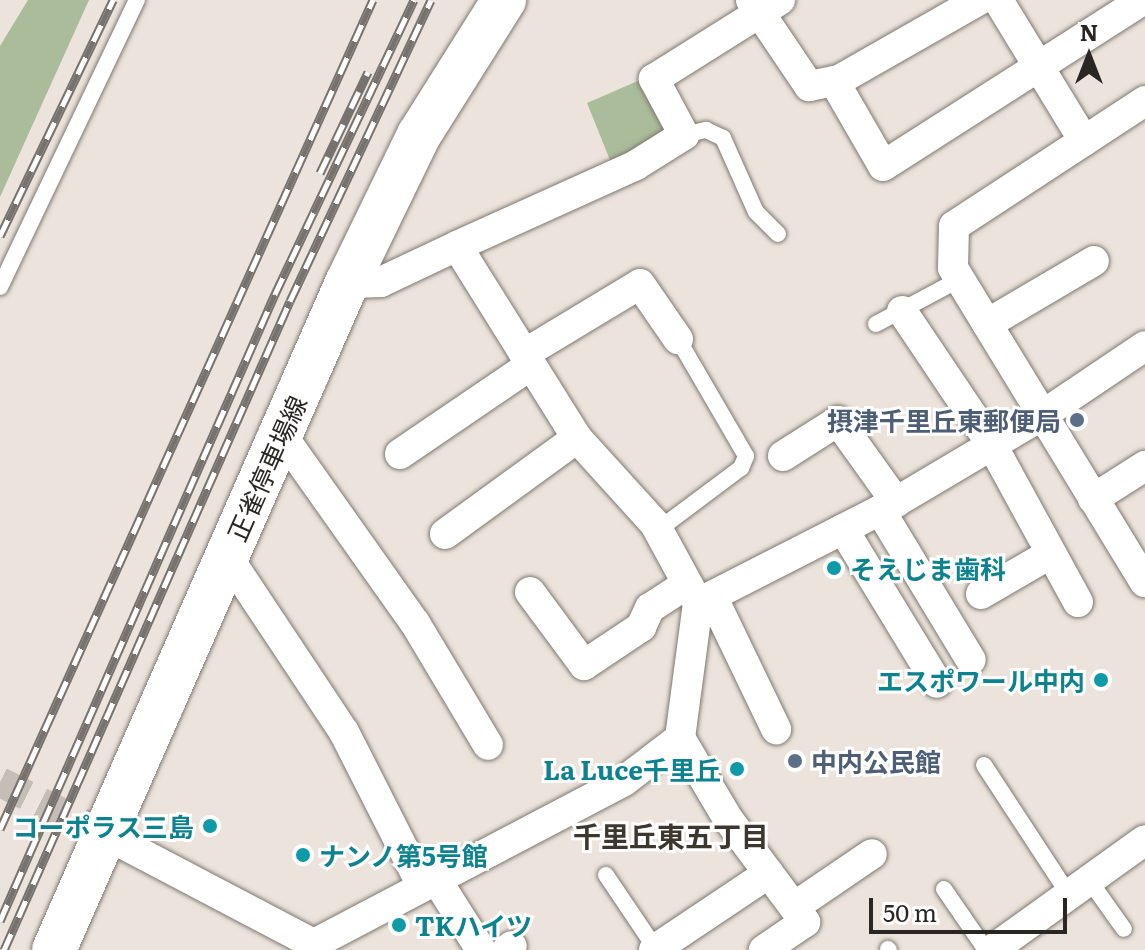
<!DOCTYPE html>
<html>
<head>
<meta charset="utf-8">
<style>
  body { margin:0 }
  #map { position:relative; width:1145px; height:950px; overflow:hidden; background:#ece4dc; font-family:Literata,"Noto Sans JP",serif }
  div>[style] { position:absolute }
  .green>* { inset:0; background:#aabc99 }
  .minor-tunnel>* { height:30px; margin-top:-15px; transform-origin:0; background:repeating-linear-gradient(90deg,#c5beb7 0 30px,transparent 0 45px) }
  .roads { filter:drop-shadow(0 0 2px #7f7870) drop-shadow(0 0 2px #7f7870) }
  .service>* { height:16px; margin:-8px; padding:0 8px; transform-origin:8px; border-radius:8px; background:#fff }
  .minor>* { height:30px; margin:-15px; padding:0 15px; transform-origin:15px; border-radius:15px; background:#fff }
  .secondary>* { height:44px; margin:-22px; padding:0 22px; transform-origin:22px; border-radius:22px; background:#fff }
  .rail>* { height:9px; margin-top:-4.5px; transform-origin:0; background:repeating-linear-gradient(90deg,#fff 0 18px,#77726d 0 36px); box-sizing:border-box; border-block:2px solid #77726d }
  .dots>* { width:22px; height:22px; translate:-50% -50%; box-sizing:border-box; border:4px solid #fff; border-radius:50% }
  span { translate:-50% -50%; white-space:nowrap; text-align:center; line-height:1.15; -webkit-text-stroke:6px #fff; paint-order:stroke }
  .service-label { font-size:26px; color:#4e5e75; font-weight:700 }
  .right { translate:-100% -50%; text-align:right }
  .left { translate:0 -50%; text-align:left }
  .street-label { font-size:26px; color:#292623 }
  .culture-label { font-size:26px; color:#0d838f; font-weight:700 }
  .neighbourhood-label { font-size:28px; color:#3d3730; font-weight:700 }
  .north { position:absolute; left:1049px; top:16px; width:80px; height:80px; -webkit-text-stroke:6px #fff; paint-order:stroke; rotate:0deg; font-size:22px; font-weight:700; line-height:32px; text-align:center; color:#292623 }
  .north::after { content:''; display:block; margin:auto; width:28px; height:36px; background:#292623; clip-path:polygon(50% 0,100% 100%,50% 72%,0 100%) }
  .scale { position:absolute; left:869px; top:898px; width:198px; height:36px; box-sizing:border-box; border:4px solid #292623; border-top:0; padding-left:10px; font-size:24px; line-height:28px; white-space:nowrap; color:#292623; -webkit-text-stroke:6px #fff; paint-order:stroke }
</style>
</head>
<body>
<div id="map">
  <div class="green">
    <div style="clip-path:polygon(28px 0,89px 0,0 197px,0 46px)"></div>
    <div style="clip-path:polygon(647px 77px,678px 133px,614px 170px,587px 103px)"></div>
  </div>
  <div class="minor-tunnel">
    <div style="left:0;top:782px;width:119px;rotate:26.6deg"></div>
  </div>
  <div class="roads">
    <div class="service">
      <div style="left:684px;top:135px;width:23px;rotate:-13deg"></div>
      <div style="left:706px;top:130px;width:19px;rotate:25deg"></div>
      <div style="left:723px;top:138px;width:81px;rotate:66deg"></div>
      <div style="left:756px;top:212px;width:31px;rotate:45deg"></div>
      <div style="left:0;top:287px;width:318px;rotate:-64.5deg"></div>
      <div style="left:876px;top:324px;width:95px;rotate:-28.2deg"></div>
      <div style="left:658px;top:530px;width:104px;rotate:-36.8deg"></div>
      <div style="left:741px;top:468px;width:13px;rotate:-67deg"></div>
      <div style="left:746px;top:456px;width:135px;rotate:-120.2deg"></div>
      <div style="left:984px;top:765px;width:155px;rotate:56.8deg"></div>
      <div style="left:606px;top:875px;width:89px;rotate:56deg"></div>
      <div style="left:1089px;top:880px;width:60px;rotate:54.5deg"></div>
      <div style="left:944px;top:889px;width:74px;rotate:55.5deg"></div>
      <div style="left:888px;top:949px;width:1px;rotate:45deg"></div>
    </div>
    <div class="minor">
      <div style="left:751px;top:0;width:104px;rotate:56deg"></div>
      <div style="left:809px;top:86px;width:31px;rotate:-11deg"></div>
      <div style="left:839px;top:80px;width:161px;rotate:-29.7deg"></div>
      <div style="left:998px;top:0;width:165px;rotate:58.6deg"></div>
      <div style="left:834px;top:81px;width:98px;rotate:60deg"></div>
      <div style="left:883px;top:166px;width:308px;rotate:-32.6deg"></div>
      <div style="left:1145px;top:101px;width:228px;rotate:146.8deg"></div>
      <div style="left:954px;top:226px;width:42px;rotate:91.4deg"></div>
      <div style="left:953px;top:268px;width:368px;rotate:58.6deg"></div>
      <div style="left:457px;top:246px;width:196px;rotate:-24.3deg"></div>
      <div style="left:636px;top:165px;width:57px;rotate:-32deg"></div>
      <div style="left:684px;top:135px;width:64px;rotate:-118.2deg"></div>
      <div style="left:654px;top:79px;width:149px;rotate:-32.1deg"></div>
      <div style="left:902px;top:311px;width:161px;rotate:56.1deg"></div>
      <div style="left:992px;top:445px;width:179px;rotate:61.3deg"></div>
      <div style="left:987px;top:324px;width:124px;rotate:-30.5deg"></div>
      <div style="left:524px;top:354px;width:135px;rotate:-31.1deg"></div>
      <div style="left:640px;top:284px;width:67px;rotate:55.4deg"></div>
      <div style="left:281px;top:434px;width:232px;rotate:54.7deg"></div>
      <div style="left:415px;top:623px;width:142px;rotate:59.1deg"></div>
      <div style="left:400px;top:454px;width:158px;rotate:-34.2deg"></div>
      <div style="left:783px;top:456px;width:65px;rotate:-32.5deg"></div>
      <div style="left:838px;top:421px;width:100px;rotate:54.4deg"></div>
      <div style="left:1093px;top:499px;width:62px;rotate:-32.4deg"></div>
      <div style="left:880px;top:510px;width:175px;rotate:58.8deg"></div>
      <div style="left:843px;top:529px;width:180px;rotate:58.6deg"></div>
      <div style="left:445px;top:534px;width:163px;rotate:-36deg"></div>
      <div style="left:227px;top:556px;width:211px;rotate:56.4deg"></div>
      <div style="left:344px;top:732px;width:173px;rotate:63.1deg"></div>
      <div style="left:530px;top:592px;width:91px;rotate:53.5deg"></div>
      <div style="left:584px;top:665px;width:69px;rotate:-33.7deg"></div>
      <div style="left:641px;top:627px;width:21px;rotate:-65deg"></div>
      <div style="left:650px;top:608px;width:44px;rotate:-33deg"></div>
      <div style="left:981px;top:594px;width:80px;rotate:-30.1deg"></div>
      <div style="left:712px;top:596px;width:148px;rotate:64.3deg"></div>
      <div style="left:698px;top:603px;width:222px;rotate:-27deg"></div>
      <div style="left:896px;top:502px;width:169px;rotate:-30.7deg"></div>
      <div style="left:1041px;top:416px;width:125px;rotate:-33.9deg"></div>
      <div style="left:680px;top:738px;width:94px;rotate:59.3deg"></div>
      <div style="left:728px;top:819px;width:129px;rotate:53.2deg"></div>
      <div style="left:805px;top:922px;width:50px;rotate:145.7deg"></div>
      <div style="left:106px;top:835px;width:235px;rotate:27.7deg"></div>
      <div style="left:436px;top:879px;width:84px;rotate:57.6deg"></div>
      <div style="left:794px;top:907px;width:94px;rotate:-34.2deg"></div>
      <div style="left:314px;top:944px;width:350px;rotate:-27.7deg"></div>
      <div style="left:624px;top:781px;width:71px;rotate:-37.5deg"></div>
      <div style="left:680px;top:738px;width:136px;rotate:-82.4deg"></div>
      <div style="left:698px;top:603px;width:90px;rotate:-118.6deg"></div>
      <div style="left:655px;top:524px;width:116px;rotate:-132.2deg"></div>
      <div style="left:577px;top:438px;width:226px;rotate:-122deg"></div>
      <div style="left:457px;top:246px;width:84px;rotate:154.7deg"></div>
      <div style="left:381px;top:282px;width:34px;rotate:178deg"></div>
      <div style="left:507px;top:950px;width:6px;rotate:-39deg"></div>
      <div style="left:654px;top:950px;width:138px;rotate:-33.8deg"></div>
      <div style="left:992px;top:950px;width:188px;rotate:-35.7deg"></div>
    </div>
    <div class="secondary">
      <div style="left:54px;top:950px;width:729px;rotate:-66.29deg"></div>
      <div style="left:347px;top:283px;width:165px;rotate:-64.1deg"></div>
      <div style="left:419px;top:135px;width:160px;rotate:-57.8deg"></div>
    </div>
  </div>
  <div class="rail">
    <div style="left:320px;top:173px;width:112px;rotate:-64.6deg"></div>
    <div style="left:0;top:236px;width:262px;rotate:-64.4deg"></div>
    <div style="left:0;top:829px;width:909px;rotate:-65.78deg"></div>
    <div style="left:0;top:921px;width:685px;rotate:-66.32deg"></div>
    <div style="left:275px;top:294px;width:325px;rotate:-64.7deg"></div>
    <div style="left:4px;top:950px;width:709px;rotate:-66.22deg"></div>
    <div style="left:290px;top:301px;width:332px;rotate:-64.9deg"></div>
  </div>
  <div class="dots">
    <div style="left:1077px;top:420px;background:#5c6f8a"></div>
    <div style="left:834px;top:568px;background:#0f9aa8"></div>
    <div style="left:1101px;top:680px;background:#0f9aa8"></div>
    <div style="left:795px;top:761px;background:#5c6f8a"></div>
    <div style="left:737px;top:769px;background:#0f9aa8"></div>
    <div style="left:210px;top:826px;background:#0f9aa8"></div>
    <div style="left:303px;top:855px;background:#0f9aa8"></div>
    <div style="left:399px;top:925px;background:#0f9aa8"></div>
  </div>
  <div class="service-label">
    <span class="right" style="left:1061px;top:420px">摂津千里丘東郵便局</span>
    <span class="left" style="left:811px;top:761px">中内公民館</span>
  </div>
  <div class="street-label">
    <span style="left:266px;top:468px;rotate:-66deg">正雀停車場線</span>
  </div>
  <div class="culture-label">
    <span class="left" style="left:850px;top:568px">そえじま歯科</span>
    <span class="right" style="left:1085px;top:680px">エスポワール中内</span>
    <span class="right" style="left:721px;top:769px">La Luce千里丘</span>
    <span class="right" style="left:194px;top:826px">コーポラス三島</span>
    <span class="left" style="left:319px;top:855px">ナンノ第5号館</span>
    <span class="left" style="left:415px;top:925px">TKハイツ</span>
  </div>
  <div class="neighbourhood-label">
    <span style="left:671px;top:835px">千里丘東五丁目</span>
  </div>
  <div class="north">N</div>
  <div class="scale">50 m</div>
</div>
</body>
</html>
